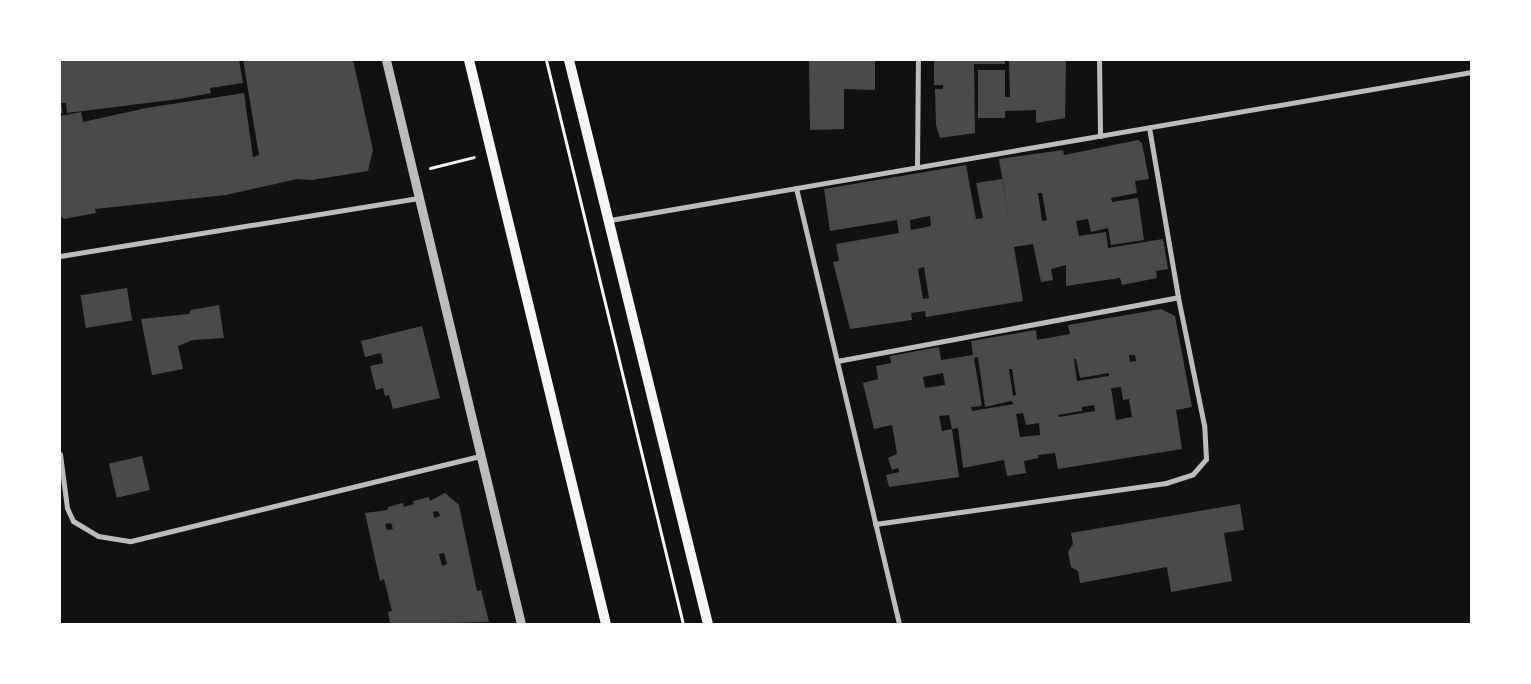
<!DOCTYPE html>
<html>
<head>
<meta charset="utf-8">
<style>
  body { margin:0 }
  #map { position:relative; width:1531px; height:684px; overflow:hidden; background:#111; font-family:"Space Grotesk",sans-serif }
  div>[style] { position:absolute }
  .building>* { inset:0; background:#4a4a4a; transform-origin:0 0 }
  .path>* { height:3px; margin:-1.5px; padding:0 1.5px; transform-origin:1.5px; border-radius:1.5px; background:#f5f5f5 }
  .minor>* { height:5px; margin:-2.5px; padding:0 2.5px; transform-origin:2.5px; border-radius:2.5px; background:#bcbcbc }
  .tertiary>* { height:9px; margin:-4.5px; padding:0 4.5px; transform-origin:4.5px; border-radius:4.5px; background:#bcbcbc }
  .secondary>* { height:10px; margin:-5px; padding:0 5px; transform-origin:5px; border-radius:5px; background:#f5f5f5 }
  span { translate:-50% -50%; white-space:nowrap; text-align:center; line-height:1.15; -webkit-text-stroke:4.5px #fff; paint-order:stroke }
  .frame { position:absolute; inset:0; border:61px solid #fff; pointer-events:none }
</style>
</head>
<body>
<div id="map">
  <div class="building">
    <div style="clip-path:polygon(60px 60px,239px 60px,243px 83px,210px 88px,211px 93px,179px 99px,67px 113px,66px 103px,61px 103px,63px 113px,60px 114px)"></div>
    <div style="clip-path:polygon(243px 60px,353px 60px,373px 150px,368px 171px,312px 180px,297px 179px,226px 195px,95px 209px,96px 213px,64px 219px,60px 215px,60px 116px,81px 112px,83px 122px,146px 108px,244px 93px,253px 157px,259px 155px)"></div>
    <div style="clip-path:polygon(809px 60px,875px 60px,875px 90px,844px 89px,844px 129px,810px 130px)"></div>
    <div style="clip-path:polygon(934px 60px,1005px 60px,1005px 64px,974px 64px,975px 133px,940px 138px,936px 125px,935px 89px,943px 89px,943px 85px,934px 85px)"></div>
    <div style="clip-path:polygon(1009px 60px,1066px 60px,1065px 118px,1036px 123px,1036px 110px,1005px 111px,1005px 118px,978px 118px,978px 70px,1005px 70px,1005px 97px,1010px 97px)"></div>
    <div style="clip-path:polygon(evenodd,1138px 140px,1142px 143px,1149px 179px,1135px 181px,1137px 193px,1111px 198px,1112px 202px,1138px 198px,1144px 240px,1111px 245px,1108px 228px,1091px 232px,1088px 219px,1076px 221px,1079px 236px,1106px 232px,1108px 248px,1163px 239px,1168px 269px,1156px 271px,1157px 278px,1122px 285px,1120px 278px,1066px 286px,1066px 265px,1051px 269px,1053px 280px,1041px 282px,1033px 244px,1014px 247px,1023px 301px,926px 317px,925px 311px,911px 313px,912px 320px,850px 329px,833px 262px,839px 261px,836px 244px,899px 233px,897px 220px,830px 231px,824px 189px,966px 165px,976px 219px,983px 218px,976px 183px,1002px 179px,1011px 232px,999px 159px,1063px 150px,1064px 155px,1138px 140px,1038px 193px,1042px 193px,1047px 220px,1042px 221px,1038px 193px,1138px 140px,930px 216px,931px 226px,911px 230px,910px 220px,930px 216px,1138px 140px,924px 267px,929px 298px,923px 299px,918px 269px,924px 267px)"></div>
    <div style="left:127px;top:288px;width:33px;height:47px;rotate:81deg"></div>
    <div style="clip-path:polygon(219px 305px,224px 338px,193px 340px,178px 346px,183px 369px,152px 375px,141px 319px,189px 314px,191px 310px)"></div>
    <div style="clip-path:polygon(evenodd,1161px 309px,1175px 316px,1192px 407px,1176px 410px,1182px 449px,1058px 469px,1055px 453px,1038px 455px,1039px 458px,1024px 461px,1026px 473px,1007px 476px,1004px 460px,963px 468px,958px 428px,952px 429px,949px 415px,939px 416px,942px 431px,952px 429px,959px 477px,889px 487px,886px 475px,899px 472px,898px 468px,892px 470px,888px 458px,897px 454px,892px 425px,874px 429px,863px 383px,878px 379px,876px 366px,891px 363px,890px 356px,939px 347px,941px 360px,973px 355px,971px 341px,1036px 330px,1037px 340px,1070px 334px,1068px 325px,1161px 309px,1129px 355px,1135px 355px,1136px 361px,1130px 362px,1129px 355px,1161px 309px,978px 357px,985px 407px,1011px 401px,1014px 404px,972px 411px,971px 407px,982px 406px,974px 358px,978px 357px,1161px 309px,1074px 359px,1076px 359px,1080px 378px,1109px 373px,1109px 376px,1077px 381px,1074px 359px,1161px 309px,1009px 369px,1012px 369px,1016px 395px,1013px 396px,1009px 369px,1161px 309px,943px 373px,945px 385px,925px 388px,923px 377px,943px 373px,1161px 309px,1121px 387px,1123px 400px,1129px 399px,1132px 417px,1116px 420px,1111px 388px,1121px 387px,1161px 309px,1094px 405px,1095px 411px,1059px 417px,1058px 415px,1082px 411px,1082px 407px,1094px 405px,1161px 309px,1023px 413px,1026px 425px,1039px 423px,1040px 435px,1020px 437px,1016px 414px,1023px 413px)"></div>
    <div style="clip-path:polygon(422px 326px,440px 398px,393px 409px,389px 395px,385px 396px,383px 388px,376px 390px,370px 366px,383px 363px,381px 353px,365px 357px,361px 341px)"></div>
    <div style="left:142px;top:456px;width:35px;height:34px;rotate:77deg"></div>
    <div style="clip-path:polygon(evenodd,445px 493px,459px 505px,477px 591px,481px 590px,489px 622px,390px 624px,388px 612px,392px 611px,384px 579px,380px 581px,365px 513px,388px 510px,388px 507px,403px 503px,404px 507px,414px 504px,413px 501px,429px 497px,430px 501px,445px 493px,438px 511px,440px 516px,434px 518px,433px 512px,438px 511px,445px 493px,391px 523px,393px 529px,387px 530px,385px 524px,391px 523px,445px 493px,444px 553px,447px 564px,442px 566px,439px 554px,444px 553px)"></div>
    <div style="clip-path:polygon(1240px 504px,1244px 530px,1224px 533px,1232px 581px,1171px 592px,1167px 567px,1080px 583px,1078px 571px,1071px 567px,1068px 552px,1073px 544px,1071px 533px)"></div>
  </div>
  <div class="path">
    <div style="left:546px;top:60px;width:580px;rotate:76.35deg"></div>
    <div style="left:430px;top:168px;width:45px;rotate:-14deg"></div>
  </div>
  <div class="minor">
    <div style="left:1099px;top:60px;width:76px;rotate:89.2deg"></div>
    <div style="left:917px;top:167px;width:107px;rotate:-89.5deg"></div>
    <div style="left:796px;top:188px;width:448px;rotate:76.7deg"></div>
    <div style="left:610px;top:220px;width:874px;rotate:-9.75deg"></div>
    <div style="left:60px;top:256px;width:363px;rotate:-9.2deg"></div>
    <div style="left:837px;top:361px;width:347px;rotate:-10.6deg"></div>
    <div style="left:60px;top:454px;width:54px;rotate:82.6deg"></div>
    <div style="left:67px;top:508px;width:14px;rotate:65deg"></div>
    <div style="left:73px;top:521px;width:29px;rotate:31deg"></div>
    <div style="left:98px;top:536px;width:33px;rotate:9deg"></div>
    <div style="left:131px;top:541px;width:358px;rotate:-13.7deg"></div>
    <div style="left:875px;top:524px;width:294px;rotate:-8deg"></div>
    <div style="left:1166px;top:483px;width:28px;rotate:-18deg"></div>
    <div style="left:1193px;top:474px;width:20px;rotate:-49deg"></div>
    <div style="left:1206px;top:459px;width:34px;rotate:-93deg"></div>
    <div style="left:1204px;top:425px;width:131px;rotate:-101.5deg"></div>
    <div style="left:1178px;top:297px;width:172px;rotate:-99.7deg"></div>
  </div>
  <div class="tertiary">
    <div style="left:386px;top:60px;width:580px;rotate:76.54deg"></div>
  </div>
  <div class="secondary">
    <div style="left:469px;top:60px;width:580px;rotate:76.35deg"></div>
    <div style="left:569px;top:60px;width:581px;rotate:76.16deg"></div>
  </div>
  <div class="frame"></div>
</div>
</body>
</html>
